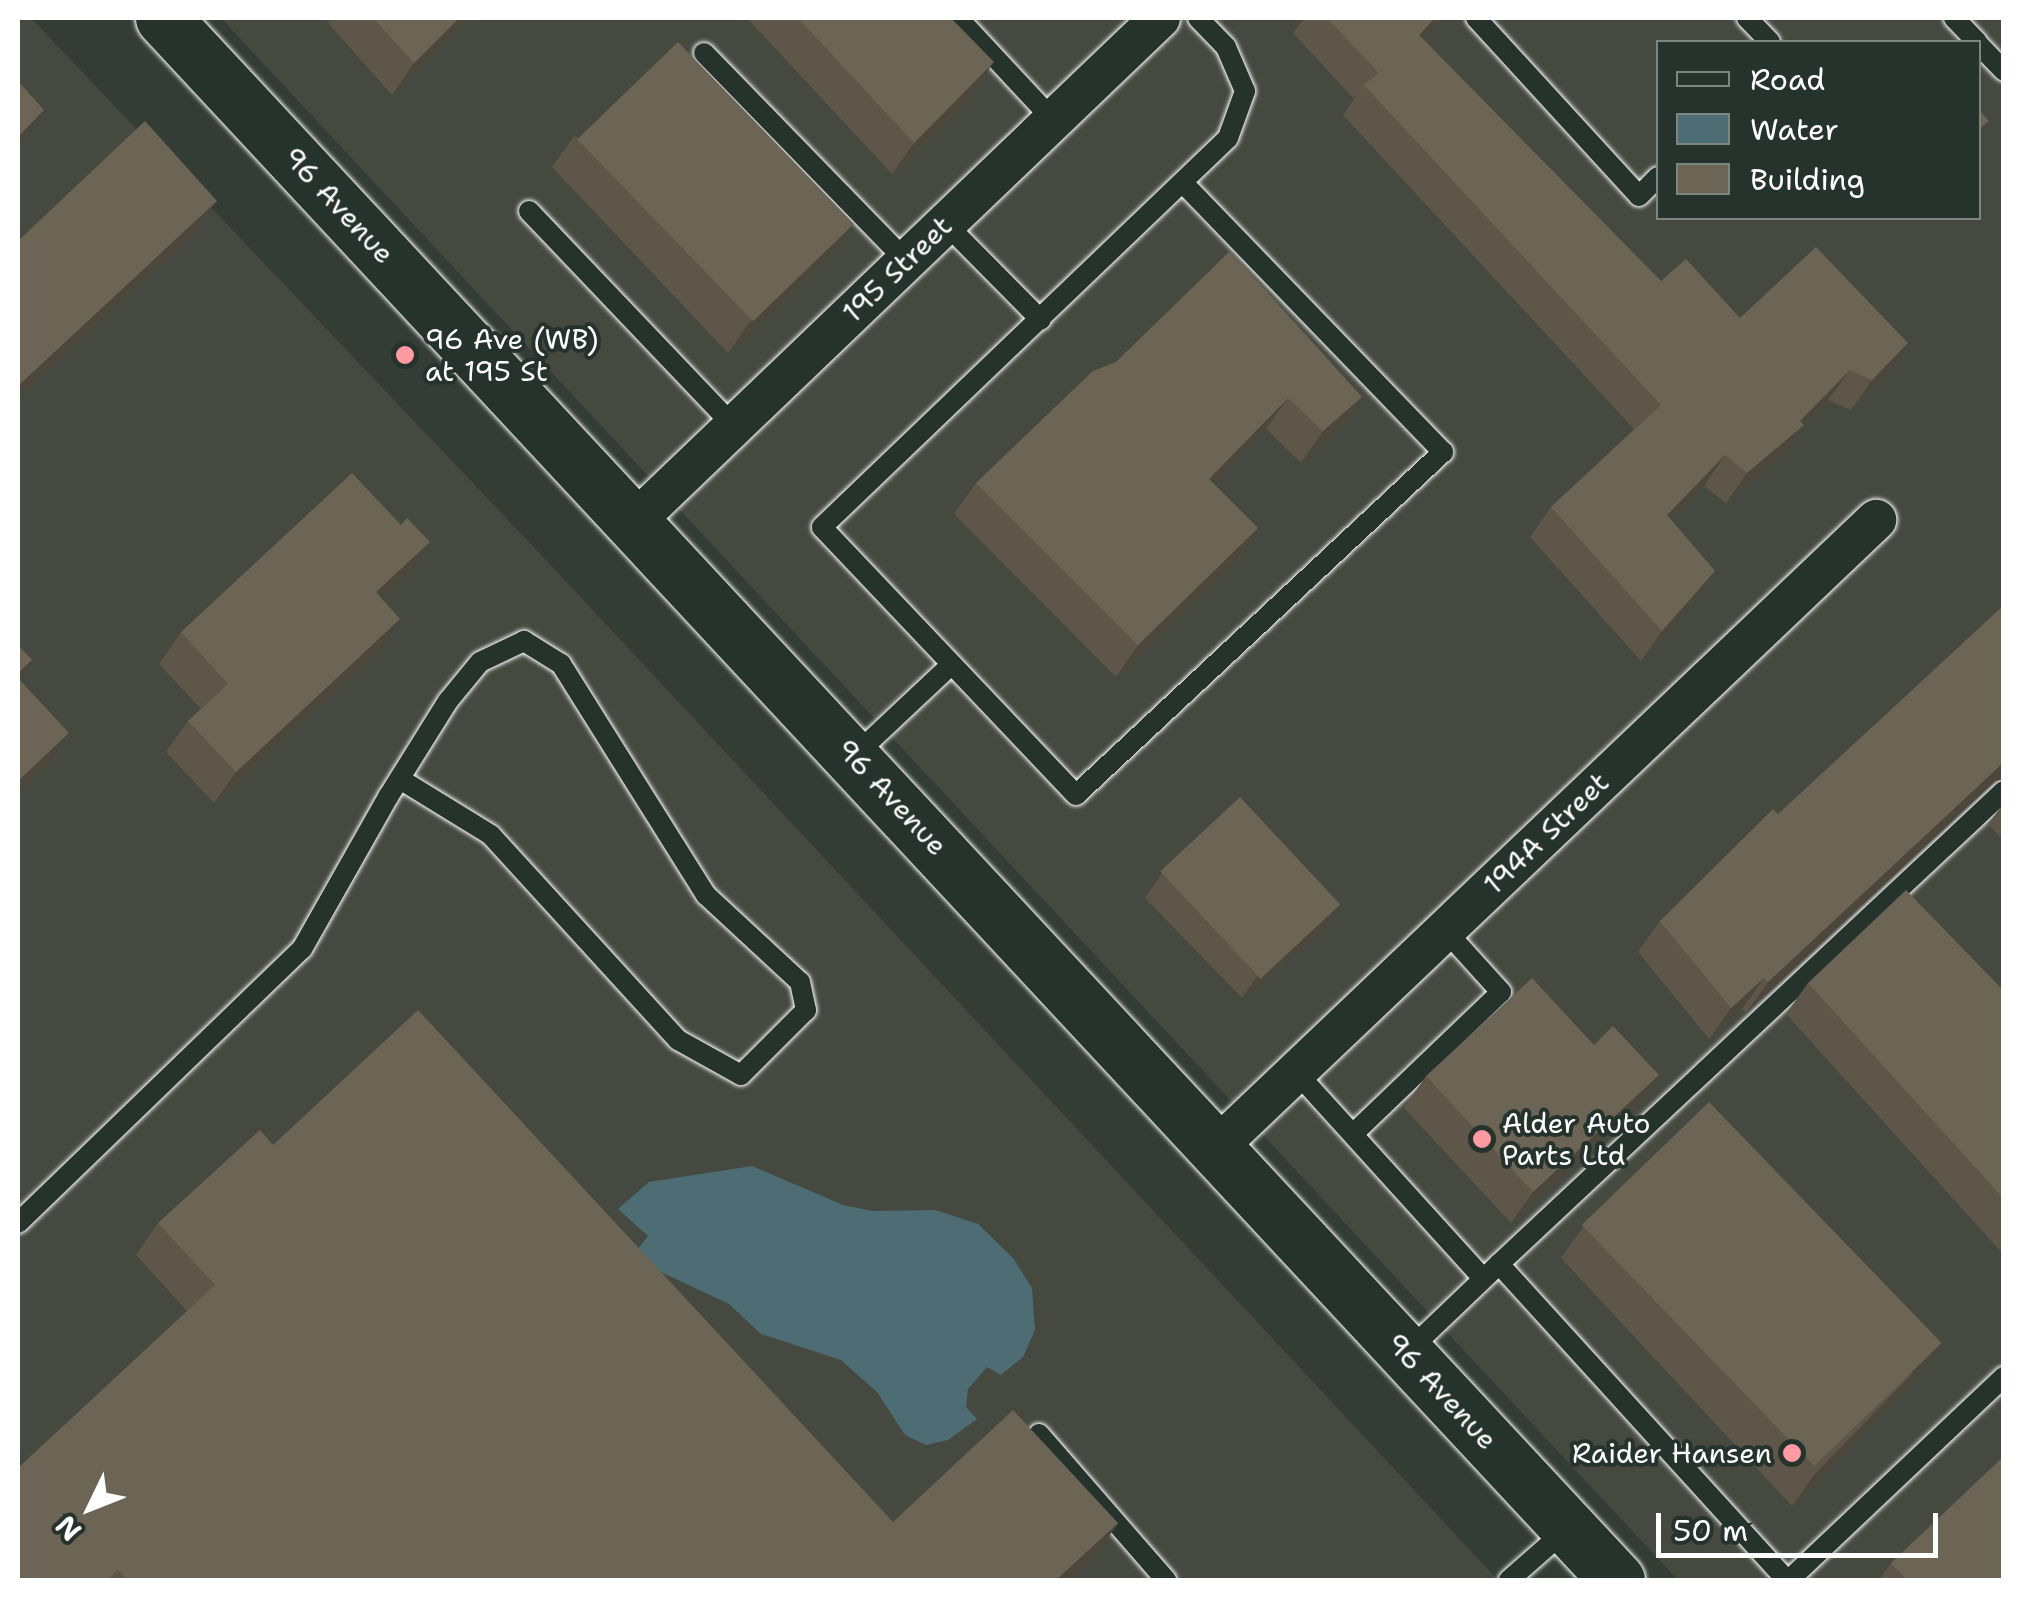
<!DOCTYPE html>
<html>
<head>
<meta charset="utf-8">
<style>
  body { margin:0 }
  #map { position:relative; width:2021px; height:1598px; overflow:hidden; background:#343d35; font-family:"Shantell Sans",sans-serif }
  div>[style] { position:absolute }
  .built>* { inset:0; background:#45493f }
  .water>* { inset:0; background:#4e6c74 }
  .roads { filter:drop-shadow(0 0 2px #fff) drop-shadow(0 0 2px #fff) }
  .lane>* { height:20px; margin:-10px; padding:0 10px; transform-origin:10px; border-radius:10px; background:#26332d }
  .street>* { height:40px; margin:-20px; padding:0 20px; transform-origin:20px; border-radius:20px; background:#26332d }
  .secondary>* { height:55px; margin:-27.5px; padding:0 27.5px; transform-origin:27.5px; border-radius:27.5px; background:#26332d }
  .wall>* { inset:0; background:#5d5649 }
  .shaded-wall>* { inset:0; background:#4c463c }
  .building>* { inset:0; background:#6c6455; transform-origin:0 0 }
  .dots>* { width:28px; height:28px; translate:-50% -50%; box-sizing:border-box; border:5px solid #26332d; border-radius:50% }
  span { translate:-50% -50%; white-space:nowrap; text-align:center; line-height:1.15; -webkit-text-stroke:8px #26332d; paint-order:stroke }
  .street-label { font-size:28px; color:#fff }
  .poi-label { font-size:28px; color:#fff }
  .left { translate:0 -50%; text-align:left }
  .right { translate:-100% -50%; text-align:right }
  .frame { position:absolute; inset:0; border:20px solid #fff; pointer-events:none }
  .legend { position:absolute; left:1656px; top:40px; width:325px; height:180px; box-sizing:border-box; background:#26332d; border:2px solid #7d8581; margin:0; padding:12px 18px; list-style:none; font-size:30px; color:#fff }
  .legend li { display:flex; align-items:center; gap:20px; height:50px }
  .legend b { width:50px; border:2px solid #7d8581 }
  .north { position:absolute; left:40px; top:1458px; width:100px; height:100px; -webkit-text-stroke:8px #26332d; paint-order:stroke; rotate:227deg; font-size:28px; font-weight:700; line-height:40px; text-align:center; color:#fff }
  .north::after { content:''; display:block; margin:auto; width:35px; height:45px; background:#fff; clip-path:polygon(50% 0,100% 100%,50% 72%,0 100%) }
  .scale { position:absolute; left:1656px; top:1513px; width:282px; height:45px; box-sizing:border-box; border:5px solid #fff; border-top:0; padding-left:12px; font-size:30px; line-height:35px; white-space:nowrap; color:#fff; -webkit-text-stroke:8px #26332d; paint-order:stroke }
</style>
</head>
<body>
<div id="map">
  <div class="built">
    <div style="clip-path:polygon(18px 18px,31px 18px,547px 561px,1498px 1580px,18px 1580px)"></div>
    <div style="clip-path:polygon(evenodd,221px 18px,2003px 18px,2003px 1580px,1678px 1580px,221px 18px,1658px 42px,1978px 42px,1978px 218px,1658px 218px,1658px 42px)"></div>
  </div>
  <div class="water">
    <div style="clip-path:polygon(752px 1166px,843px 1205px,872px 1211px,935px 1210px,978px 1224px,1013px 1258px,1032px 1288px,1035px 1330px,1023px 1357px,1001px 1375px,987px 1367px,968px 1389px,966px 1407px,977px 1419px,948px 1440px,926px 1445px,905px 1435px,877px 1392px,841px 1360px,761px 1334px,729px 1304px,631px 1258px,648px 1236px,618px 1209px,649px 1182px)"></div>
  </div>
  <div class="roads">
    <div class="lane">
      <div style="left:958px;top:18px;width:139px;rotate:47deg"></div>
      <div style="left:1476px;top:18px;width:241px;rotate:47.5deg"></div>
      <div style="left:1639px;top:196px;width:27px;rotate:-45deg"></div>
      <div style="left:1747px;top:18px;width:33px;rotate:46deg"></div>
      <div style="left:1954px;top:18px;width:33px;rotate:46deg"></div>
      <div style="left:1978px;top:44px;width:37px;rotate:46deg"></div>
      <div style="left:704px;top:53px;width:290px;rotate:45.8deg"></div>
      <div style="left:1184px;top:184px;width:373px;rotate:46deg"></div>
      <div style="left:1443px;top:452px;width:502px;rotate:136.94deg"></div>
      <div style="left:1076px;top:795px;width:369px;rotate:-133.5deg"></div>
      <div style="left:822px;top:527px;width:562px;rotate:-43.77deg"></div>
      <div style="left:1228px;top:138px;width:50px;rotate:-70.1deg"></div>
      <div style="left:1245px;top:91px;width:48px;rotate:-113.4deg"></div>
      <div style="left:1226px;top:47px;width:40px;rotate:-134deg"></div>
      <div style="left:529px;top:211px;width:297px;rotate:46.4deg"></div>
      <div style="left:945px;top:223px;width:136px;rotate:45.3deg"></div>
      <div style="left:854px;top:756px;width:134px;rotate:-43.2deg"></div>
      <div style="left:1296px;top:1072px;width:278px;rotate:47.8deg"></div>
      <div style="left:1353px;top:1134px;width:205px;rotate:-43.8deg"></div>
      <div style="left:1501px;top:992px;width:84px;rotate:-132.1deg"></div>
      <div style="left:18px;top:1223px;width:395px;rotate:-44deg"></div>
      <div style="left:302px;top:949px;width:175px;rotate:-60.5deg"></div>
      <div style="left:388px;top:797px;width:113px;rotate:-58deg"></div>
      <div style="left:448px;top:701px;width:50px;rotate:-50.6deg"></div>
      <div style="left:480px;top:662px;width:49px;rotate:-25.5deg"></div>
      <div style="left:524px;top:641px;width:44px;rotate:31.9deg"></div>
      <div style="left:561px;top:664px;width:273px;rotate:57.9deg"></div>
      <div style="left:706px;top:895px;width:128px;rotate:42.8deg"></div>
      <div style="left:800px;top:982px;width:29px;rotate:78deg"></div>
      <div style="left:806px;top:1010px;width:92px;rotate:135deg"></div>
      <div style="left:741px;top:1075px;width:72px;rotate:-150.9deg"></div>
      <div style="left:678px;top:1040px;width:277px;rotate:-132.4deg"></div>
      <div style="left:491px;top:835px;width:107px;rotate:-148.4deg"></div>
      <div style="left:1499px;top:1264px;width:692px;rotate:-43.13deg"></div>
      <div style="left:1409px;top:1350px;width:124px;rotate:-43.7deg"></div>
      <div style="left:1499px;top:1264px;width:428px;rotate:47.7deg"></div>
      <div style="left:1039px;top:1434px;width:194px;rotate:49deg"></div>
      <div style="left:1509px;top:1580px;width:77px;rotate:-41.3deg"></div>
      <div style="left:1789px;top:1580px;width:296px;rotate:-43.4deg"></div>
    </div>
    <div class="street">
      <div style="left:635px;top:521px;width:727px;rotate:-43.77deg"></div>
      <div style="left:1217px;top:1147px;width:910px;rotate:-43.57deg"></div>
    </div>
    <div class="secondary">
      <div style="left:163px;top:18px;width:2134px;rotate:47.05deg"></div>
    </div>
  </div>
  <div class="wall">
    <div style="clip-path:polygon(332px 18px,468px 18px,392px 95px,328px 23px)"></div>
    <div style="clip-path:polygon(747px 18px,951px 18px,972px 94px,892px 174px)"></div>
    <div style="clip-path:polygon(1304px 18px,1437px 18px,1422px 38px,1661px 281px,1740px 318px,1886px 374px,1851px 410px,1828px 400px,1800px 429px,1782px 455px,1726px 503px,1704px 486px,1671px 520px,1694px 601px,1641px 661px,1530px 537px,1551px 507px,1634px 429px,1343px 115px,1354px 99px,1293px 33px)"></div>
    <div style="clip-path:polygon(574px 136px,829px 257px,728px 353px,552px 167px)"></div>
    <div style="clip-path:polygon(1093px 371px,1362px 397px,1340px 429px,1301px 463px,1266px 429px,1213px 483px,1258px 528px,1236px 560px,1116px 677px,954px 514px,976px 483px)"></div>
    <div style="clip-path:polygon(408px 574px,381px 598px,378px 651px,214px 803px,166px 752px,188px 721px,201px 709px,159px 664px,181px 632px)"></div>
    <div style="clip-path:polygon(1995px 781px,1746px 1013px,1742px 1009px,1709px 1039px,1638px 952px,1660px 921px,1778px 814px)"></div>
    <div style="clip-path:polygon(2004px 803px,2004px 841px,1988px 824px)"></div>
    <div style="clip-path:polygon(1162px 873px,1323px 929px,1242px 998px,1145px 898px)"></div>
    <div style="clip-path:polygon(1808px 983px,2004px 991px,2004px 1255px,1786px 1014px)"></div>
    <div style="clip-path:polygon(1426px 1076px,1636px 1106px,1511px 1223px,1404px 1108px)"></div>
    <div style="clip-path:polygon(273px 1145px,893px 1522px,1118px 1523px,1096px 1555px,1068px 1580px,18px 1580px,187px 1311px,136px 1255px,158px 1223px)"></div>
    <div style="clip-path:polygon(1583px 1227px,1919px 1376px,1792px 1506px,1561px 1258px)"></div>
    <div style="clip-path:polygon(1891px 1563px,2004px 1580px,1879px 1580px)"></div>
  </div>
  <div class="shaded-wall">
    <div style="clip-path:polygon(459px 18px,468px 18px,392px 95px,414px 63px)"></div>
    <div style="clip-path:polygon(1435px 18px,1437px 18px,1425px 36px,1398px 65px,1419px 35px)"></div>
    <div style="clip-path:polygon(994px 62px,972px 94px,892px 174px,914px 143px)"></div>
    <div style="clip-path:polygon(44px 110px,21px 141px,18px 145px,18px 137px)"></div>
    <div style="clip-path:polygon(217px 201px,195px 232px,18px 397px,18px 386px)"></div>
    <div style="clip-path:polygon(852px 225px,829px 257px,728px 353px,750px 322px)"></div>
    <div style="clip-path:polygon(1908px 343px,1886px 374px,1851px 410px,1872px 380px)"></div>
    <div style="clip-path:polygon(1850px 370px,1828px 400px,1800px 429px,1782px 455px,1726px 503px,1747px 473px)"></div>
    <div style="clip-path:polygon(1362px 397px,1340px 429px,1301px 463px,1323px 431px)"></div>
    <div style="clip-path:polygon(1288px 398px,1266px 429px,1187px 511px,1209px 479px)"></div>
    <div style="clip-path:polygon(1725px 455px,1704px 486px,1645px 546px,1667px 515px)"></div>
    <div style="clip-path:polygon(1258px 528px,1236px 560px,1116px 677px,1138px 645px)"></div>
    <div style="clip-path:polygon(430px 542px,408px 574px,354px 624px,376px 592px)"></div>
    <div style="clip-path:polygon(1715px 571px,1694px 601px,1641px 661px,1662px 631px)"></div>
    <div style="clip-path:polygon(400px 619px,378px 651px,214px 803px,236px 772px)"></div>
    <div style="clip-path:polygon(32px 660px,18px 680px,18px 673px)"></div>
    <div style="clip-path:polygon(69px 733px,47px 765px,18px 792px,18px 781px)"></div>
    <div style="clip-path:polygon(2004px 762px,2004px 779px,1995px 781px,1746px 1013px,1768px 982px)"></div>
    <div style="clip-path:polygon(1340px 905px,1323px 929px,1242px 998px,1259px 974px)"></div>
    <div style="clip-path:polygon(1764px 978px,1742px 1009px,1709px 1039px,1731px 1008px)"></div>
    <div style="clip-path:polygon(1659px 1075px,1636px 1106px,1511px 1223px,1533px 1192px)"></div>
    <div style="clip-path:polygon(1941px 1344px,1919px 1376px,1792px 1506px,1814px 1475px)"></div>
    <div style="clip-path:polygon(1118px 1523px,1096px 1555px,1068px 1580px,1056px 1580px)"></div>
  </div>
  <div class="building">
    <div style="clip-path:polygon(373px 18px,459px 18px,414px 63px)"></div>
    <div style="clip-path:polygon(798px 18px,951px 18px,994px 62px,914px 143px)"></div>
    <div style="clip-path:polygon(1327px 18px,1435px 18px,1419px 35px,1661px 281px,1686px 259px,1740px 318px,1816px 247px,1908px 343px,1872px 380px,1850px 370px,1800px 421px,1804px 425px,1747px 473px,1725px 455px,1667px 515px,1715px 571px,1662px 631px,1551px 507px,1661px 405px,1364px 85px,1379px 73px)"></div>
    <div style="left:678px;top:42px;width:253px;height:140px;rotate:46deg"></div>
    <div style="clip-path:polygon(18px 81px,44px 110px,18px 137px)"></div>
    <div style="clip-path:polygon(1978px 109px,1989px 121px,1978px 130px)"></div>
    <div style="clip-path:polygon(145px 121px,217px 201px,18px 386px,18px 241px)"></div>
    <div style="clip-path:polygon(1230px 251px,1362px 397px,1323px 431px,1288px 398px,1209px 479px,1258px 528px,1138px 645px,976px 483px,1093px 371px,1116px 362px)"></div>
    <div style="clip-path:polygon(352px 473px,401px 525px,407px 518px,430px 542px,376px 592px,400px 619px,236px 772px,188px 721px,228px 684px,181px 632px)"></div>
    <div style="clip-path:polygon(2004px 605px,2004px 762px,1768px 982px,1764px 978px,1731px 1008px,1660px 921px,1773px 809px,1778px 814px)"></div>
    <div style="clip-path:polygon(18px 645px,32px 660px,18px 673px)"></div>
    <div style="clip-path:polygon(18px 678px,69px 733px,18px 781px)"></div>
    <div style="left:1240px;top:797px;width:147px;height:109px;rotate:47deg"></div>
    <div style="clip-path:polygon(1906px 890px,2004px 991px,2004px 1199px,1808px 983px)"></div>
    <div style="clip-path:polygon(1532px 978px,1594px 1045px,1613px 1026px,1659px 1075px,1533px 1192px,1426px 1076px)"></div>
    <div style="clip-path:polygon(418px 1010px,893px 1522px,1013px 1410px,1118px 1523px,1056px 1580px,128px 1580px,118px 1570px,107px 1580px,18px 1580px,18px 1468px,215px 1285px,158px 1223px,260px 1130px,273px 1145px)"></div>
    <div style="left:1709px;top:1102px;width:335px;height:177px;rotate:46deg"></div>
    <div style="clip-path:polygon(2004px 1456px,2004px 1580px,1907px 1580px,1891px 1563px)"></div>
  </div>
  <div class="dots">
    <div style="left:405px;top:355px;background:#ff9aa2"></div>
    <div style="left:1482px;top:1139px;background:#ff9aa2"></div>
    <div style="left:1792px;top:1453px;background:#ff9aa2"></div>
  </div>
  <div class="street-label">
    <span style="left:339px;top:205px;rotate:47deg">96 Avenue</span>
    <span style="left:897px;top:269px;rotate:-44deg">195 Street</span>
    <span style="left:892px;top:797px;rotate:47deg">96 Avenue</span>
    <span style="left:1546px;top:833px;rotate:-44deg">194A Street</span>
    <span style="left:1442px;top:1391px;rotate:47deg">96 Avenue</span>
  </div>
  <div class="poi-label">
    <span class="left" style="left:425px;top:355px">96 Ave (WB)<br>at 195 St</span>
    <span class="left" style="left:1502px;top:1139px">Alder Auto<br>Parts Ltd</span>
    <span class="right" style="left:1772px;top:1453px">Raider Hansen</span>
  </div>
  <div class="frame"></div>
  <ul class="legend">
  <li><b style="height:12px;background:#26332d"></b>Road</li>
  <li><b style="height:28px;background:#4e6c74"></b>Water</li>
  <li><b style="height:28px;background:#6c6455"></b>Building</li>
  </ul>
  <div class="north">N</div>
  <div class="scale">50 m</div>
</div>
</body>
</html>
